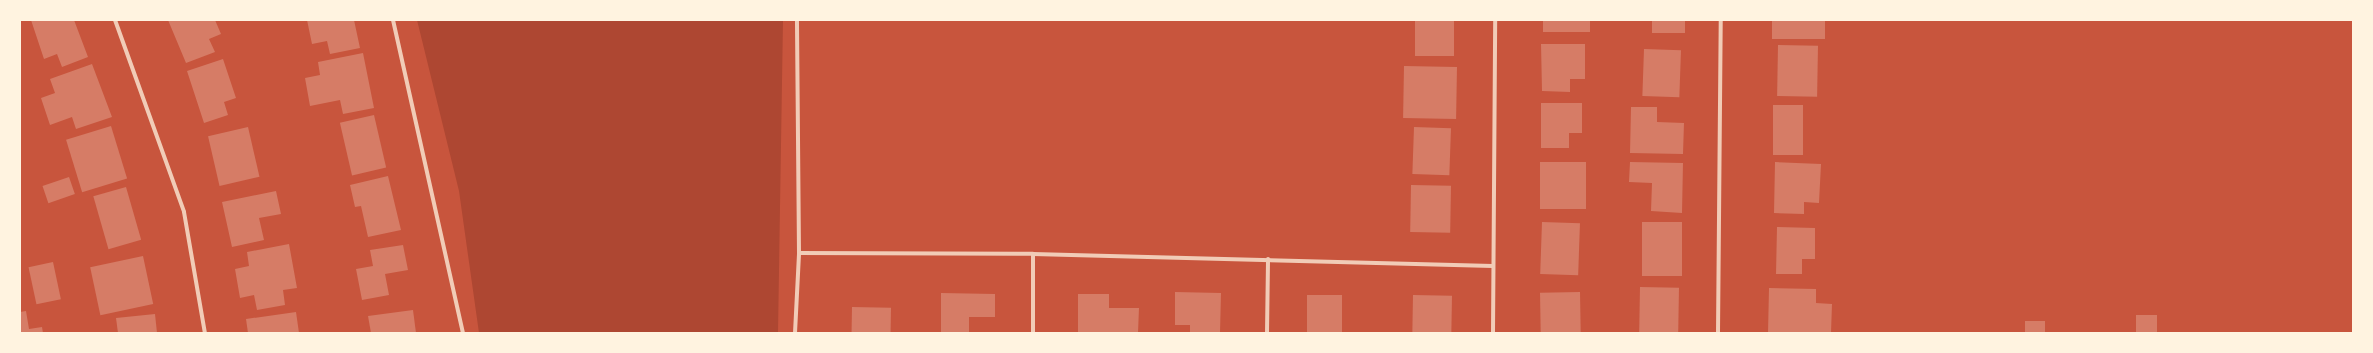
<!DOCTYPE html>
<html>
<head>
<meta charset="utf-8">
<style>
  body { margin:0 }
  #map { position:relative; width:2373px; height:353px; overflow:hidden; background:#c8553d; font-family:Georgia,serif }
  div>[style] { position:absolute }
  .green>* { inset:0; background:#ae4732 }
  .building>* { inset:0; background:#d67c66; transform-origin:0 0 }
  .minor>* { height:4px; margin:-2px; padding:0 2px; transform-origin:2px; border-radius:2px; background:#f1ccb7 }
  span { translate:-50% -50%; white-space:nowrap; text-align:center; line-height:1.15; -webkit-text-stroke:3px #fff3e0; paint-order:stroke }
  .frame { position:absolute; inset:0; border:21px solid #fff3e0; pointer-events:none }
</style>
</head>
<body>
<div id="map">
  <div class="green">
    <div style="clip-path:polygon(417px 20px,783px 20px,778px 333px,479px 333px,459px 191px)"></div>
  </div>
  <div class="building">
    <div style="clip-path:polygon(31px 20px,74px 20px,88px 57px,62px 67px,57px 54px,44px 59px)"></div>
    <div style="clip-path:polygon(168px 20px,215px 20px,221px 34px,209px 39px,215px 52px,186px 63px)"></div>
    <div style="clip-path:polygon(307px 20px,354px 20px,360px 48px,330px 54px,327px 41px,312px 44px)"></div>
    <div style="left:1415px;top:20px;width:39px;height:36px"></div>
    <div style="left:1543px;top:20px;width:47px;height:12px"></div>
    <div style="left:1652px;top:20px;width:33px;height:13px"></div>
    <div style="left:1772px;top:20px;width:53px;height:19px"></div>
    <div style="clip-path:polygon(1541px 44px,1585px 44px,1585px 79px,1570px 79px,1570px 92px,1542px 91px)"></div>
    <div style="left:1778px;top:45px;width:40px;height:51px;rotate:1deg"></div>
    <div style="left:1644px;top:49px;width:37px;height:47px;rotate:2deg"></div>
    <div style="clip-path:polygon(363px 53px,374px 108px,343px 114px,340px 100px,310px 106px,305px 78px,320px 75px,318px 62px)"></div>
    <div style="clip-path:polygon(223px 59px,236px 98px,224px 102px,228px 115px,204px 123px,187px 71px)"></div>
    <div style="clip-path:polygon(92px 64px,112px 117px,76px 129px,72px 117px,50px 125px,41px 98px,55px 93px,50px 79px)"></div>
    <div style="left:1404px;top:66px;width:53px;height:52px;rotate:1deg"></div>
    <div style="clip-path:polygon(1541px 103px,1582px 103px,1582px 133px,1569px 133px,1569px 148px,1541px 148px)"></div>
    <div style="left:1773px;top:105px;width:30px;height:50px"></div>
    <div style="clip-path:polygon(1631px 107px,1657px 107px,1657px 122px,1684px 123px,1683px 154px,1630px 153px)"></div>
    <div style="left:374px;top:115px;width:54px;height:35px;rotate:77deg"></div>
    <div style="left:111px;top:126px;width:55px;height:47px;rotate:73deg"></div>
    <div style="left:248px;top:127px;width:51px;height:41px;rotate:77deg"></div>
    <div style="left:1414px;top:127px;width:37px;height:47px;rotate:2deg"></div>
    <div style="left:1540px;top:162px;width:46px;height:47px"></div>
    <div style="clip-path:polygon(1630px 162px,1683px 163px,1682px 213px,1651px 211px,1652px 183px,1629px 182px)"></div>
    <div style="clip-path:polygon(1775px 162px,1821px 164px,1819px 203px,1804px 202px,1804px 214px,1774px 213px)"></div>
    <div style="clip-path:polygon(388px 176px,401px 230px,368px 237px,361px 206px,355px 207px,350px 185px)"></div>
    <div style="left:69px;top:177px;width:18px;height:28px;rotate:71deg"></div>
    <div style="left:1411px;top:185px;width:40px;height:47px;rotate:1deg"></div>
    <div style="left:126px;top:187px;width:55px;height:34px;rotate:74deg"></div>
    <div style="clip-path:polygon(276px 191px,281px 214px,259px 218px,264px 240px,232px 247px,222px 202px)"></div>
    <div style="left:1542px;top:222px;width:38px;height:52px;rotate:2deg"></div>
    <div style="left:1642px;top:222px;width:40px;height:54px"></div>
    <div style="clip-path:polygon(1777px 227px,1815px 228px,1815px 259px,1802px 259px,1802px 274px,1776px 274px)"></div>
    <div style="clip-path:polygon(289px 244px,297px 288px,283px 290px,285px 305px,257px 310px,254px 295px,240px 298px,235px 269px,249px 266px,247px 252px)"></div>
    <div style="clip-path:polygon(403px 245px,408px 270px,385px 274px,389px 295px,362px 300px,356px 269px,373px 266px,370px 250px)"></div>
    <div style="left:143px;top:256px;width:49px;height:54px;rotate:78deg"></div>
    <div style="left:53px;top:262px;width:38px;height:25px;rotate:78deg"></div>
    <div style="left:1640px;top:287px;width:39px;height:46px;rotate:1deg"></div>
    <div style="clip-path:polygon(1769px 288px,1816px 289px,1816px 303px,1832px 304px,1831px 333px,1768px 333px)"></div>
    <div style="clip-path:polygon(1175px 292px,1221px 293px,1220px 333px,1190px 333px,1190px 325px,1175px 325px)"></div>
    <div style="left:1580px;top:292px;width:41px;height:40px;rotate:89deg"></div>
    <div style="clip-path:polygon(941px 293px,995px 294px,995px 317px,969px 317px,969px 333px,941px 333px)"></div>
    <div style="clip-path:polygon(1078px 294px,1109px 294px,1109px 308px,1139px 308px,1138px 333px,1078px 333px)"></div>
    <div style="left:1307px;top:295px;width:35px;height:38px"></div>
    <div style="left:1413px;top:295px;width:39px;height:38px;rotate:1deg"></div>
    <div style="left:852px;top:307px;width:39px;height:26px;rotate:1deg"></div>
    <div style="clip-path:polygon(413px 310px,416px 333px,371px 333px,368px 316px)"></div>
    <div style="clip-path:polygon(26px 311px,29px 329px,42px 327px,43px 333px,20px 333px,20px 312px)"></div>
    <div style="clip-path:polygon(296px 312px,299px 333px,248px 333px,246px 319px)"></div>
    <div style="clip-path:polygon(155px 314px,157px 333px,118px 333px,116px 318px)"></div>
    <div style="left:2136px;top:315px;width:21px;height:18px"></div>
    <div style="left:2025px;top:321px;width:20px;height:12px"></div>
  </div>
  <div class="minor">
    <div style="left:115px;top:20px;width:204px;rotate:70.2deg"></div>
    <div style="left:184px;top:212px;width:123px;rotate:80.2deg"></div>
    <div style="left:393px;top:20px;width:321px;rotate:77.4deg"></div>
    <div style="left:799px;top:253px;width:234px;rotate:0.2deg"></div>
    <div style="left:1033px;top:254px;width:460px;rotate:1.5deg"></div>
    <div style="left:795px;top:333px;width:80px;rotate:-87.1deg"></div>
    <div style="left:799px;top:253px;width:233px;rotate:-90.5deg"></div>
    <div style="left:1033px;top:333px;width:79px;rotate:-90deg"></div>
    <div style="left:1267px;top:333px;width:74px;rotate:-89.2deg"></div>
    <div style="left:1493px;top:333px;width:313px;rotate:-89.6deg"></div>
    <div style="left:1718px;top:333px;width:313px;rotate:-89.5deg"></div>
  </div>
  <div class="frame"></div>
</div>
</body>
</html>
